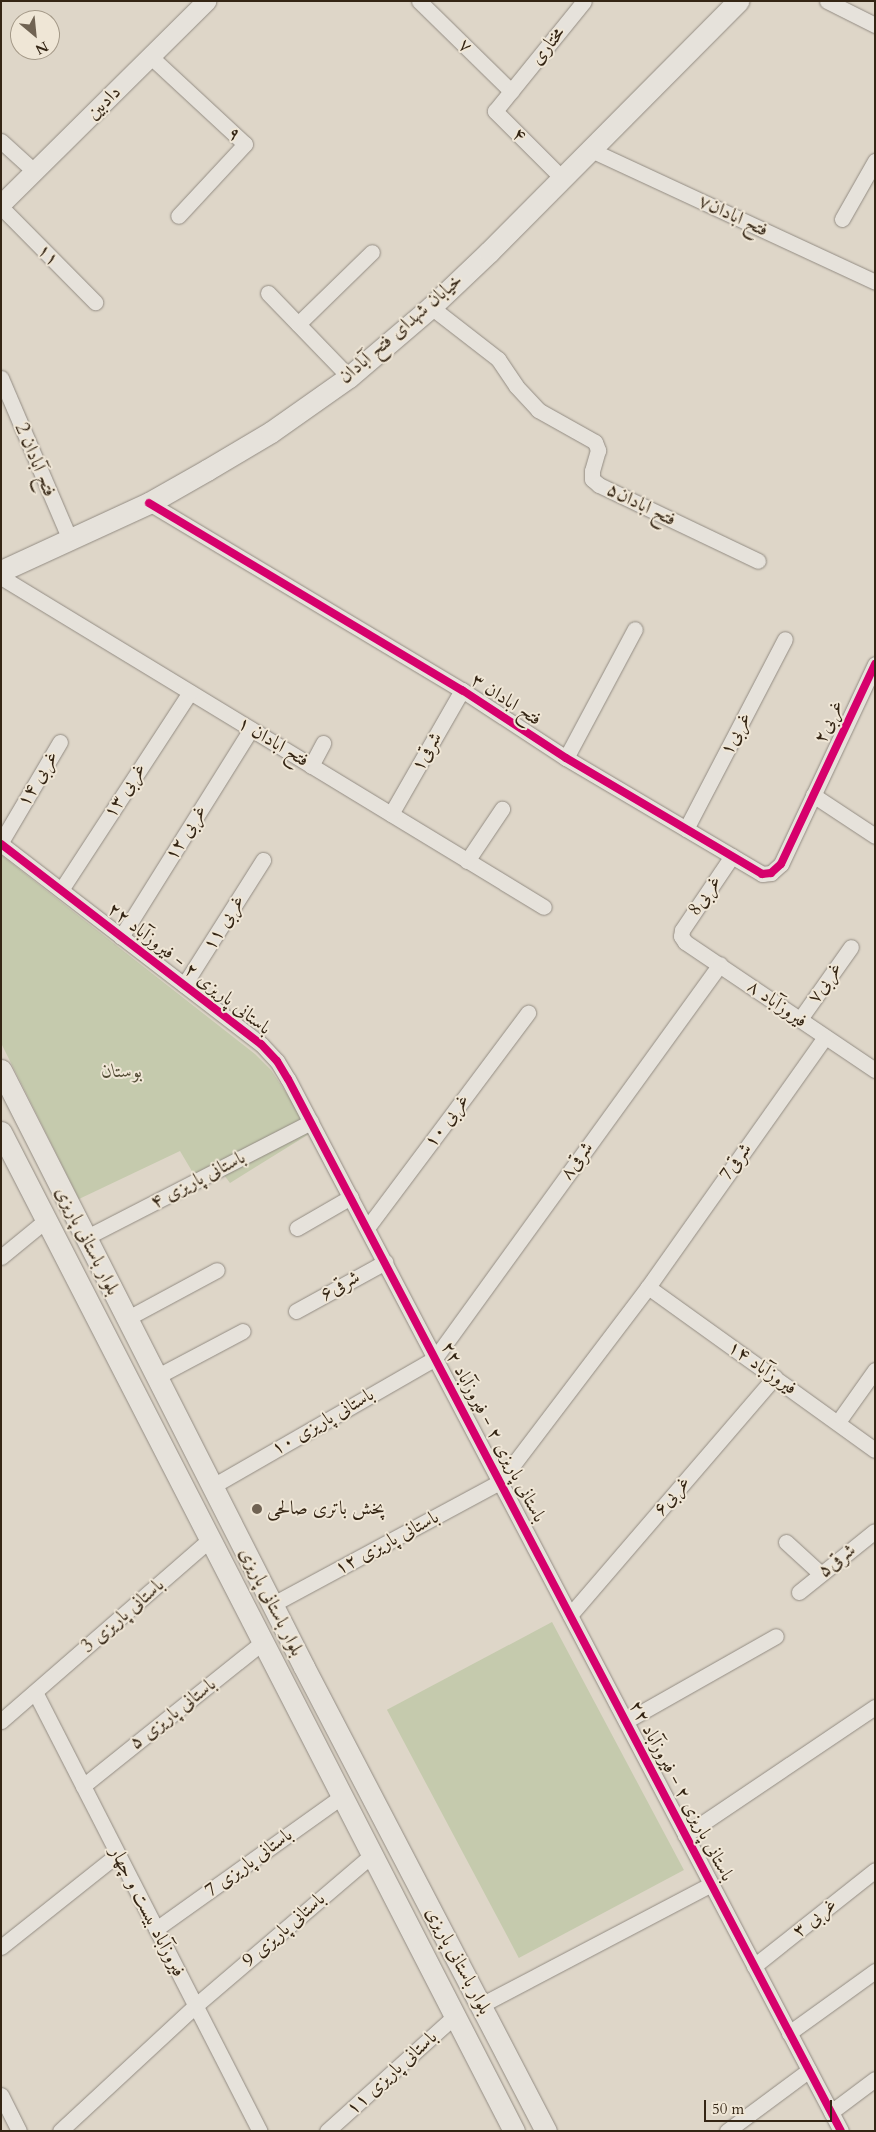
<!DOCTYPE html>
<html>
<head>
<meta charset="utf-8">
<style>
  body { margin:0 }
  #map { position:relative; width:876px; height:2132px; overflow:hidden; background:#ded6c8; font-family:Cardo,Amiri,serif }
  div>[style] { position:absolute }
  .green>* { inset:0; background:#c5caad; transform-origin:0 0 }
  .roads { filter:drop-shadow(0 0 1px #938c83) drop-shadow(0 0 1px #938c83) }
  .minor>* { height:15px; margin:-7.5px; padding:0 7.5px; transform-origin:7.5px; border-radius:7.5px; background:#e6e2db }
  .tertiary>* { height:19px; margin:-9.5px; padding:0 9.5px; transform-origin:9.5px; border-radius:9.5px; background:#e6e2db }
  .secondary>* { height:21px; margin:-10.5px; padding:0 10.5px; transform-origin:10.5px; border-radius:10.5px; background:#e6e2db }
  .cycleway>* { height:8px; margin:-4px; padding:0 4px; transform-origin:4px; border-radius:4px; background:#d6006c }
  .dots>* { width:14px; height:14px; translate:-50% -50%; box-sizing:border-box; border:2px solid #efe6d6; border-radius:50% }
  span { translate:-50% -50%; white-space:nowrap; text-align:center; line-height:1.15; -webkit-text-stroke:4px #efe6d6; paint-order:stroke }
  .street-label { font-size:19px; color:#342514 }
  .park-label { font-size:19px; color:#534c35; font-style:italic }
  .poi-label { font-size:19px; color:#342514 }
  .left { translate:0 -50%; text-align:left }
  .frame { position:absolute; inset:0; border:2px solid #342514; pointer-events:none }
  .north { position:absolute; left:10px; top:10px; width:50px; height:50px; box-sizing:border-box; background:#efe6d6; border:1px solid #a49988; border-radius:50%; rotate:152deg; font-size:14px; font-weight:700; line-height:20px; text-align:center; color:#342514 }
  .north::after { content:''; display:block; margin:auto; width:18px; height:22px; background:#706353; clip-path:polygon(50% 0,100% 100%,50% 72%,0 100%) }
  .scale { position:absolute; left:704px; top:2100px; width:128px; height:22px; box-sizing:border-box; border:2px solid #342514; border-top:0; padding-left:6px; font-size:15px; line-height:18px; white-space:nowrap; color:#342514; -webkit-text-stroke:4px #efe6d6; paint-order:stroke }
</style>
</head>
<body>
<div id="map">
  <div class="green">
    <div style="clip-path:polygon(1px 855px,255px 1054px,271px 1070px,293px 1103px,309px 1134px,230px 1183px,218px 1167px,196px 1178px,180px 1151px,79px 1199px,1px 1043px)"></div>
    <div style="left:552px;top:1622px;width:281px;height:187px;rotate:62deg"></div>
  </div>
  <div class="roads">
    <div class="minor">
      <div style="left:419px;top:1px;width:129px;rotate:44.4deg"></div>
      <div style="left:827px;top:1px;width:54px;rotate:26.6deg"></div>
      <div style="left:151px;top:57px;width:128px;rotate:42.8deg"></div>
      <div style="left:245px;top:144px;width:98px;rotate:132.9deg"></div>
      <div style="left:1px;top:141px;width:45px;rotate:42.3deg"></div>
      <div style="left:591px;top:150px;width:313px;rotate:24.9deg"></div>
      <div style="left:562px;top:178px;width:95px;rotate:-135deg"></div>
      <div style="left:495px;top:111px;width:141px;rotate:-51deg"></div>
      <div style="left:1px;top:207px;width:134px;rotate:45.3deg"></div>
      <div style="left:842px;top:219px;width:67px;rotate:-60.4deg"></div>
      <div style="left:268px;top:293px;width:117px;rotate:46deg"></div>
      <div style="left:431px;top:307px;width:85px;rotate:37.8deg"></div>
      <div style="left:498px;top:359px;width:32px;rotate:56deg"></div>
      <div style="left:516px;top:386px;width:33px;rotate:47deg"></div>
      <div style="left:538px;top:410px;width:65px;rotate:29.3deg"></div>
      <div style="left:595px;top:442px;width:9px;rotate:69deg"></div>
      <div style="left:598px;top:450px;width:22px;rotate:106deg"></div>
      <div style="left:592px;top:471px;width:8px;rotate:90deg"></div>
      <div style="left:592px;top:479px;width:9px;rotate:41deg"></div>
      <div style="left:599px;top:485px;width:176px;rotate:25.5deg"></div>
      <div style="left:298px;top:324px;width:103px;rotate:-44.2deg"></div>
      <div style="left:1px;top:378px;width:176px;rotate:66.9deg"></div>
      <div style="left:149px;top:503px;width:365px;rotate:30.9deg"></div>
      <div style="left:462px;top:690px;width:124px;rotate:33.2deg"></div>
      <div style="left:566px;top:758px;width:228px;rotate:30.6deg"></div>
      <div style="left:762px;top:874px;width:9px;rotate:-6deg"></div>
      <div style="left:771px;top:873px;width:13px;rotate:-42deg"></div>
      <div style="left:781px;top:864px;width:221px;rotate:-64.8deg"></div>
      <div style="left:1px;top:577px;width:635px;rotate:31.29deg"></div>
      <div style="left:566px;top:758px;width:146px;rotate:-61.9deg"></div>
      <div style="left:311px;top:766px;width:26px;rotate:-62deg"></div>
      <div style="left:813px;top:795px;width:74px;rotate:33.5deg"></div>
      <div style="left:391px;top:814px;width:143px;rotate:-60.2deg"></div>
      <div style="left:686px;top:829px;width:214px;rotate:-62.5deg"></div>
      <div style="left:1px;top:842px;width:116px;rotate:-59.5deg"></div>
      <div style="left:1px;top:844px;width:328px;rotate:37.6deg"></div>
      <div style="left:261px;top:1044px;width:23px;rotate:47deg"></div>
      <div style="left:277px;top:1061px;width:21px;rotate:59deg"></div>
      <div style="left:288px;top:1079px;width:1188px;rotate:62.27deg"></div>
      <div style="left:732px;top:856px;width:89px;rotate:124deg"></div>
      <div style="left:682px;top:930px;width:6px;rotate:99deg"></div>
      <div style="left:681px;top:936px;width:7px;rotate:56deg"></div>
      <div style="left:685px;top:942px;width:229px;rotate:34deg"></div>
      <div style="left:467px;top:861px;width:63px;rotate:-56.1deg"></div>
      <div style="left:61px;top:890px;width:236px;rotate:-56.9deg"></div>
      <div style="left:121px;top:937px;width:245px;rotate:-58deg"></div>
      <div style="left:184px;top:985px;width:148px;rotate:-57.7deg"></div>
      <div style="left:800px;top:1019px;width:88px;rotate:-54.7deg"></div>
      <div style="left:297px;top:1228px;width:62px;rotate:-29.9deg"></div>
      <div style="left:367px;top:1228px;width:269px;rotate:-53.2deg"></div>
      <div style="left:85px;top:1238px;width:254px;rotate:-27.2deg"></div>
      <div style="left:1px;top:1257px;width:58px;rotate:-39.4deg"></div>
      <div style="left:648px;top:1287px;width:279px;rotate:35.7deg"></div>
      <div style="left:296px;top:1311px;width:102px;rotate:-28.8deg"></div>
      <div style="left:126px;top:1319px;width:103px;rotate:-28.3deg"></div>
      <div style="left:156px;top:1377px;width:98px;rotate:-27.9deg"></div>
      <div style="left:838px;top:1422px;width:64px;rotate:-54.6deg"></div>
      <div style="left:211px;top:1487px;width:258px;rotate:-29.9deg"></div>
      <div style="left:435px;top:1358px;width:486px;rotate:-54.1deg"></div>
      <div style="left:786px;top:1542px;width:47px;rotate:42.4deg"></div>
      <div style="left:799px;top:1592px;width:97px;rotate:-38.8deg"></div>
      <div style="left:273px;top:1604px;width:258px;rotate:-28.3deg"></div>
      <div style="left:500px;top:1482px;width:245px;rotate:-52.8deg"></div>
      <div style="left:648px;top:1287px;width:306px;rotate:-54.7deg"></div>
      <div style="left:570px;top:1615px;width:314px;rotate:-49.3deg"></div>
      <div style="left:35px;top:1692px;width:493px;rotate:62.9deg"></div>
      <div style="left:1px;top:1721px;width:277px;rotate:-41deg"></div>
      <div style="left:626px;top:1721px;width:172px;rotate:-29.5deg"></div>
      <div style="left:83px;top:1786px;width:231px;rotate:-38.7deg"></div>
      <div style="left:685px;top:1835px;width:229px;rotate:-34deg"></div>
      <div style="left:156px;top:1929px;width:227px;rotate:-35.5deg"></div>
      <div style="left:1px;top:1947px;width:149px;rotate:-38.5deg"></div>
      <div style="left:754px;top:1966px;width:154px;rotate:-38.4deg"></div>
      <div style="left:481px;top:2005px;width:260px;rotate:-27.7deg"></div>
      <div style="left:789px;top:2033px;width:106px;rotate:-35.8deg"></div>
      <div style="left:1px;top:2095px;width:40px;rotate:63.4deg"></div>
      <div style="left:831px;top:2112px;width:55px;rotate:-36.9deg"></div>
      <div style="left:60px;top:2131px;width:184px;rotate:-42.8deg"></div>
      <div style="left:195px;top:2006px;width:233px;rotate:-40.5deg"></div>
      <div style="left:327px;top:2131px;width:173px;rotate:-42deg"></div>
      <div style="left:727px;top:2131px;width:102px;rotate:-36.6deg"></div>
    </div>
    <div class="tertiary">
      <div style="left:1px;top:204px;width:289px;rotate:-44.7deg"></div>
    </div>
    <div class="secondary">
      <div style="left:1px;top:571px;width:163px;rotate:-24.7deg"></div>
      <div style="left:149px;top:503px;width:67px;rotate:-29.6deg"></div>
      <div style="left:207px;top:470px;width:74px;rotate:-30.7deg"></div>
      <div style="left:271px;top:432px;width:95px;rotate:-35.2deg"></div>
      <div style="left:349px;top:377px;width:108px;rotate:-40.5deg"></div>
      <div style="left:431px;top:307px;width:80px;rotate:-43.5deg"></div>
      <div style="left:489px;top:252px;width:354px;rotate:-45.2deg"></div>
      <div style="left:1px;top:1070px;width:669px;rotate:63.09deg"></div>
      <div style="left:304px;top:1667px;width:523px;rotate:62.46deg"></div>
      <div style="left:1px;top:1132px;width:1123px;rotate:62.82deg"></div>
    </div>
  </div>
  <div class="cycleway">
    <div style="left:149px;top:503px;width:365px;rotate:30.9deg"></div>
    <div style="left:462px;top:690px;width:124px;rotate:33.2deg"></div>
    <div style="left:566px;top:758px;width:228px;rotate:30.6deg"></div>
    <div style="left:762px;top:874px;width:9px;rotate:-6deg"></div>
    <div style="left:771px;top:873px;width:13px;rotate:-42deg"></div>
    <div style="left:781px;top:864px;width:221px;rotate:-64.8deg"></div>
    <div style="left:1px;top:844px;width:328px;rotate:37.6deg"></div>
    <div style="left:261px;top:1044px;width:23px;rotate:47deg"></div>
    <div style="left:277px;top:1061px;width:21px;rotate:59deg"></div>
    <div style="left:288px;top:1079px;width:1188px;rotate:62.27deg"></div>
  </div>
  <div class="dots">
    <div style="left:257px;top:1509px;background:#706353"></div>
  </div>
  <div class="street-label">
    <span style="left:465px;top:46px;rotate:44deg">۷</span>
    <span style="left:548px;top:46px;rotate:-51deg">مختاری</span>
    <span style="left:104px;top:103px;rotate:-44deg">دادبین</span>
    <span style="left:234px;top:134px;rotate:43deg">۹</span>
    <span style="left:519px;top:135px;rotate:45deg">۴</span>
    <span style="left:733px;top:216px;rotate:25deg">فتح ابادان۷</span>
    <span style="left:48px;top:255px;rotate:45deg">۱۱</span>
    <span style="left:401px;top:329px;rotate:-41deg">خیابان شهدای فتح آبادان</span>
    <span style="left:35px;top:460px;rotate:67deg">فتح آبادان 2</span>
    <span style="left:641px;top:505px;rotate:26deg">فتح ابادان۵</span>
    <span style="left:506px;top:700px;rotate:33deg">فتح ابادان ۳</span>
    <span style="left:829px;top:722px;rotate:-65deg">غربی۲</span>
    <span style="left:736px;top:734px;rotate:-62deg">غربی۱</span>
    <span style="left:273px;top:742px;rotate:31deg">فتح ابادان ۱</span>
    <span style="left:427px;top:752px;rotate:-60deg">شرقی۱</span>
    <span style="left:38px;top:779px;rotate:-59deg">غربی ۱۴</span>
    <span style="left:125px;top:791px;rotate:-57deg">غربی ۱۳</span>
    <span style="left:186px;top:833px;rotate:-58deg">غربی ۱۲</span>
    <span style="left:705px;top:896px;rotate:-56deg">غربی8</span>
    <span style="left:224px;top:923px;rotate:-58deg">غربی ۱۱</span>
    <span style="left:189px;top:969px;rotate:38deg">باستانی پاریزی ۲ - فیروزآباد ۲۲</span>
    <span style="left:825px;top:983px;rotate:-55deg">غربی۷</span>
    <span style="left:777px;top:1004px;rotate:35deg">فیروزآباد ۸</span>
    <span style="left:447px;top:1121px;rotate:-53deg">غربی ۱۰</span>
    <span style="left:577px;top:1161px;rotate:-54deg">شرقی۸</span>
    <span style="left:736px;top:1162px;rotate:-55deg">شرقی7</span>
    <span style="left:198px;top:1180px;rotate:-27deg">باستانی پاریزی ۴</span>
    <span style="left:87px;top:1241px;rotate:63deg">بلوار باستانی پاریزی</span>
    <span style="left:340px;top:1286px;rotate:-29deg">شرقی۶</span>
    <span style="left:762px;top:1368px;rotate:35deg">فیروزآباد ۱۴</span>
    <span style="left:323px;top:1422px;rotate:-30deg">باستانی پاریزی ۱۰</span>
    <span style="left:493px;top:1432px;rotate:62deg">باستانی پاریزی ۲ - فیروزآباد ۲۲</span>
    <span style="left:672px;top:1496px;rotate:-49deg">غربی۶</span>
    <span style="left:387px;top:1543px;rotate:-28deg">باستانی پاریزی ۱۲</span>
    <span style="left:837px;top:1561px;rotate:-39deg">شرقی۵</span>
    <span style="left:271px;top:1602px;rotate:63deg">بلوار باستانی پاریزی</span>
    <span style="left:123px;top:1616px;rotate:-41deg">باستانی پاریزی 3</span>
    <span style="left:173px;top:1714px;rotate:-38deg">باستانی پاریزی ۵</span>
    <span style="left:681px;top:1791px;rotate:62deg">باستانی پاریزی ۲ - فیروزآباد ۲۲</span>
    <span style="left:249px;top:1863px;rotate:-36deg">باستانی پاریزی 7</span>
    <span style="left:147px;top:1912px;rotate:63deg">فیروزآباد بیست و چهار</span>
    <span style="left:815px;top:1918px;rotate:-39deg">غربی ۳</span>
    <span style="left:284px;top:1930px;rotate:-41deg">باستانی پاریزی 9</span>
    <span style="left:458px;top:1961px;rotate:62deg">بلوار باستانی پاریزی</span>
    <span style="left:392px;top:2073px;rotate:-42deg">باستانی پاریزی ۱۱</span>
  </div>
  <div class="park-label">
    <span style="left:122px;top:1072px">بوستان</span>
  </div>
  <div class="poi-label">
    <span class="left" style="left:267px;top:1509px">پخش باتری صالحی</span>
  </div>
  <div class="frame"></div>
  <div class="north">N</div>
  <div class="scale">50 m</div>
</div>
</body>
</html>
